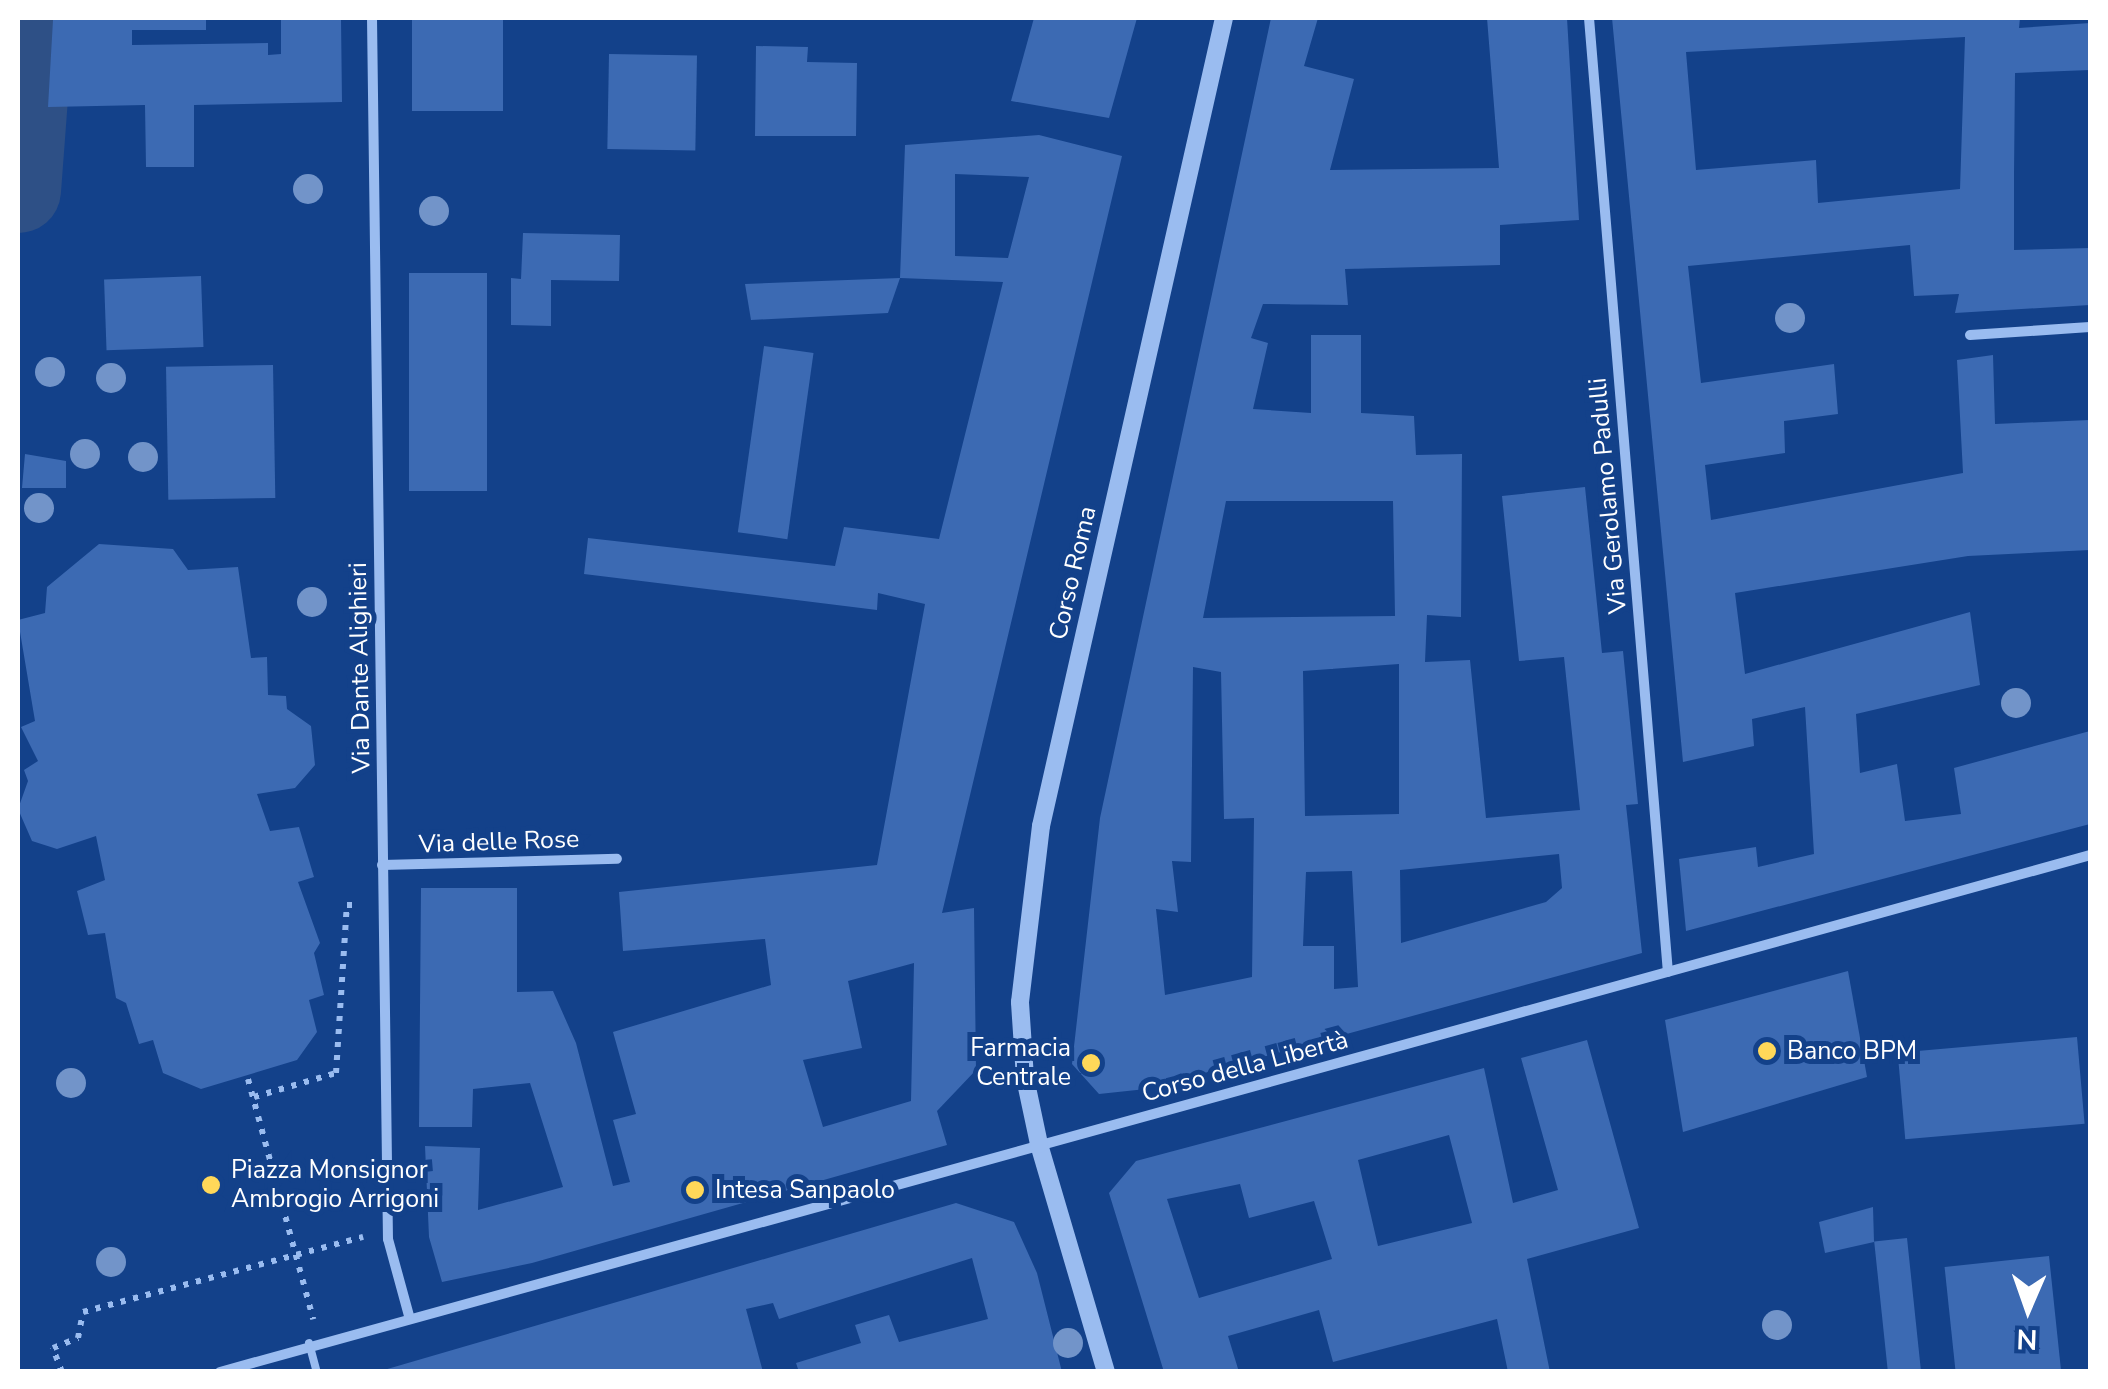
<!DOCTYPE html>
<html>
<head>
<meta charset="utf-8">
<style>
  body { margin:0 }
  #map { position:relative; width:2108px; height:1389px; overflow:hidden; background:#13418a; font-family:"Nunito Sans",sans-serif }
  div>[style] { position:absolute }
  .river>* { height:85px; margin:-42.5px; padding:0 42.5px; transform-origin:42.5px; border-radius:42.5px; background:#2e5086 }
  .building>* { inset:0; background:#3c6ab3; transform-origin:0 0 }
  .path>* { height:6px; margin-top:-3px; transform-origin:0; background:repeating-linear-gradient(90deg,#9abcf0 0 5px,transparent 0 13px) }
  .service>* { height:8px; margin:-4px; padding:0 4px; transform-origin:4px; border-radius:4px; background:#9abcf0 }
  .minor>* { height:10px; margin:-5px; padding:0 5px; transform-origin:5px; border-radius:5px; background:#9abcf0 }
  .tertiary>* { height:18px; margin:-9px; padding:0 9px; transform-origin:9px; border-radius:9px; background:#9abcf0 }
  .trees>* { width:30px; height:30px; margin:-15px; border-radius:50%; background:#7294c9 }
  .dots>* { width:28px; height:28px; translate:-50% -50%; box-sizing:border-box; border:5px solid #13418a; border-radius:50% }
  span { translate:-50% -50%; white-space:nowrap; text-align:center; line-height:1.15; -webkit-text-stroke:10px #13418a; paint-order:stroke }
  .street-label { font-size:25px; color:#fff }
  .poi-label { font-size:25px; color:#fff }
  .right { translate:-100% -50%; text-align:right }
  .left { translate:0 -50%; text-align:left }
  .frame { position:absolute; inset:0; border:20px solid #fff; pointer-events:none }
  .north { position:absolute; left:1978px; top:1259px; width:100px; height:100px; -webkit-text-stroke:8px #13418a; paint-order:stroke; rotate:182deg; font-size:28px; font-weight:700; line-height:40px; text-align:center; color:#fff }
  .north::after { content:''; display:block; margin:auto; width:35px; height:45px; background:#fff; clip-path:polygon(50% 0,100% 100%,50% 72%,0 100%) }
</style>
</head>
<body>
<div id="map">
  <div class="river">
    <div style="left:18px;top:190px;width:172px;rotate:-85.7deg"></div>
  </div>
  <div class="building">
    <div style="clip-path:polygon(206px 18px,206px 30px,132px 30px,132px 45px,268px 43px,268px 55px,281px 54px,281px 18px,341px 18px,342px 102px,194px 105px,194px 167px,146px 167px,145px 105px,48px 107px,53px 20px)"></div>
    <div style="left:412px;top:18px;width:91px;height:93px"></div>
    <div style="clip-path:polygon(1034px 18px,1137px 18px,1109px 118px,1011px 101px)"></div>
    <div style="clip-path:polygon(evenodd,1271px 18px,1318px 18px,1304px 66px,1354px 79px,1330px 170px,1499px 168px,1487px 18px,1567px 18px,1579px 220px,1500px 225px,1500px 265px,1345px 269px,1348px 305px,1263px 304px,1251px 338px,1268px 343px,1253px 409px,1311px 413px,1311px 335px,1361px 335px,1361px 413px,1414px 416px,1416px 455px,1462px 454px,1461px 617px,1427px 615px,1425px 662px,1470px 660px,1486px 818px,1580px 810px,1564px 657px,1519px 661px,1502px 496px,1585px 487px,1602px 653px,1623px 651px,1638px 804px,1626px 805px,1642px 953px,1146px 1089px,1099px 1094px,1072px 1064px,1100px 818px,1271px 18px,1226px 501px,1393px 501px,1395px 616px,1203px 618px,1226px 501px,1271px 18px,1399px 664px,1399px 814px,1305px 816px,1303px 671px,1399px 664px,1271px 18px,1193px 667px,1221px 672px,1224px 819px,1254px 818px,1252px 977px,1165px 995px,1156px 909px,1178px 912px,1172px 861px,1191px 862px,1193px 667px,1271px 18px,1559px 854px,1562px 888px,1546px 902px,1401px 943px,1400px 870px,1559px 854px,1271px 18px,1352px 871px,1358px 987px,1334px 989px,1334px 946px,1303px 946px,1306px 872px,1352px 871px)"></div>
    <div style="clip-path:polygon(evenodd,1612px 18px,2020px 18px,2019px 28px,2090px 23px,2090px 70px,2015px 73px,2014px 175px,2014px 250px,2090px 248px,2090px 305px,1955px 313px,1959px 294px,1914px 296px,1910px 245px,1688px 266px,1701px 383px,1834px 364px,1838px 414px,1784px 421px,1785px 453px,1705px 465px,1711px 520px,1963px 473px,1957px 360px,1993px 355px,1995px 424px,2090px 420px,2090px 550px,1968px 556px,1735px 593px,1745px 674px,1970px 612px,1980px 685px,1856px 714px,1860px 773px,1897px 764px,1905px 821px,1961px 814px,1954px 768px,2090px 731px,2090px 824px,1686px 931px,1679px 859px,1756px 847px,1758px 867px,1814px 854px,1805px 707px,1752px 719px,1754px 746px,1683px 762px,1612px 18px,1965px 37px,1960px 189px,1818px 203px,1816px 160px,1696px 170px,1686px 52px,1965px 37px)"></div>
    <div style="clip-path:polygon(756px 46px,808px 47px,807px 62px,857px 63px,856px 136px,755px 136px)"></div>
    <div style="left:609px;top:54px;width:88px;height:95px;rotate:1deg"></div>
    <div style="clip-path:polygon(evenodd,1039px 135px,1122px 156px,942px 913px,974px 908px,976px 1070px,937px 1111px,947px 1145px,532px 1263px,442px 1282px,429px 1237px,425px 1146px,480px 1148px,478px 1210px,563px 1187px,530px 1083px,473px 1089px,472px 1127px,419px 1127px,421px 888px,517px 888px,517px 992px,553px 991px,576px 1043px,613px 1186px,630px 1182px,613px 1120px,636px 1114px,613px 1032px,771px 985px,765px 939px,623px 951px,619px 892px,877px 865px,925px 604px,878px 593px,877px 610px,584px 574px,588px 538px,835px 566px,844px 527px,939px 539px,1003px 282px,900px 278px,905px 145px,1039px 135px,955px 174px,1029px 177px,1008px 258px,955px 256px,955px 174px,1039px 135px,914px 963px,911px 1101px,823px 1127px,803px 1060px,862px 1048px,848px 981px,914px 963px)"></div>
    <div style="clip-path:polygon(523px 233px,620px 235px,619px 281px,551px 280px,551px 326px,511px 325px,511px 278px,521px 279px)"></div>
    <div style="left:409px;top:273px;width:78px;height:218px"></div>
    <div style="left:201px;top:276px;width:71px;height:97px;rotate:88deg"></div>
    <div style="clip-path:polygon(900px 278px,888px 313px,751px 320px,745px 284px)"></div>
    <div style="left:764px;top:346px;width:50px;height:188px;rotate:8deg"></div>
    <div style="left:273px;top:365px;width:133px;height:107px;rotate:89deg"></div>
    <div style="clip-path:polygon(25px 454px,66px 461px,66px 488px,22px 488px)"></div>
    <div style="clip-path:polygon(99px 544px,173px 549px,188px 570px,238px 567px,251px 658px,267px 657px,268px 695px,286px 696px,287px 709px,311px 726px,315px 765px,295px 788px,257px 794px,270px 831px,299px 827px,314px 877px,298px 882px,320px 943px,314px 953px,324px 995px,309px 1000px,317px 1032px,297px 1060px,201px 1089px,163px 1073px,153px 1040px,139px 1044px,126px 1003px,116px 998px,105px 933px,88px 935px,77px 891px,105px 880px,96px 836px,57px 849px,32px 841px,18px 809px,28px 781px,24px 770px,38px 761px,21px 727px,35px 721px,18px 620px,45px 613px,47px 587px)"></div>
    <div style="clip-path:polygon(1848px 971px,1867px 1077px,1683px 1132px,1665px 1020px)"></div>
    <div style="left:2077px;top:1037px;width:87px;height:180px;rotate:85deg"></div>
    <div style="clip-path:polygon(evenodd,1587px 1040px,1639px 1228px,1527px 1259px,1550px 1372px,1508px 1372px,1497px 1319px,1333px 1362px,1319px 1310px,1228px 1336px,1239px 1372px,1164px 1372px,1109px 1193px,1136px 1161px,1484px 1068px,1513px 1203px,1558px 1190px,1521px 1058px,1587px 1040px,1449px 1135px,1472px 1223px,1378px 1246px,1358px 1160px,1449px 1135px,1587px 1040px,1240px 1184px,1249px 1218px,1314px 1201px,1332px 1259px,1199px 1298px,1167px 1199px,1240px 1184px)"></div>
    <div style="clip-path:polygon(956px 1203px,1014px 1222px,1037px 1273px,1062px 1372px,799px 1372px,796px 1363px,861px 1343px,855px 1325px,889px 1315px,899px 1342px,988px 1319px,972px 1258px,779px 1319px,773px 1303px,746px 1309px,763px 1372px,377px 1372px)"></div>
    <div style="clip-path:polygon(1873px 1207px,1874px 1242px,1825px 1253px,1819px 1222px)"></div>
    <div style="left:1907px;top:1238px;width:135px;height:33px;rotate:84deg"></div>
    <div style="left:2049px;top:1256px;width:117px;height:105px;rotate:84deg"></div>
  </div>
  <div class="path">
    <div style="left:248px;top:1079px;width:249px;rotate:74.8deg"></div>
    <div style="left:254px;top:1097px;width:85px;rotate:-16.3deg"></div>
    <div style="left:336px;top:1073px;width:168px;rotate:-86.3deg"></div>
    <div style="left:347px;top:905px;width:9px"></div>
    <div style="left:62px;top:1372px;width:26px;rotate:-111deg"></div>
    <div style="left:53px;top:1348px;width:27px;rotate:-22deg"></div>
    <div style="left:78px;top:1338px;width:26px;rotate:-79deg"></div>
    <div style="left:83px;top:1312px;width:290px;rotate:-15deg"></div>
  </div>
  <div class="service">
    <div style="left:309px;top:1343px;width:30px;rotate:75deg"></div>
  </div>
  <div class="minor">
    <div style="left:372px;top:18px;width:1221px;rotate:89.25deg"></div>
    <div style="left:388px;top:1239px;width:80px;rotate:74.7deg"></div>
    <div style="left:1589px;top:18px;width:957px;rotate:85.27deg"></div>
    <div style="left:1970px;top:335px;width:120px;rotate:-3.8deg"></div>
    <div style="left:382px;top:865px;width:235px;rotate:-1.5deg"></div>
    <div style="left:220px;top:1372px;width:1940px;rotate:-15.45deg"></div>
  </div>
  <div class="tertiary">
    <div style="left:1106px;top:1372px;width:238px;rotate:-106.4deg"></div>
    <div style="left:1039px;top:1144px;width:67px;rotate:-102deg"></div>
    <div style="left:1025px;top:1078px;width:76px;rotate:-93.8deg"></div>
    <div style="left:1020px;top:1002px;width:177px;rotate:-83.2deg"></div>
    <div style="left:1041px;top:826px;width:828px;rotate:-77.24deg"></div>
  </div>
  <div class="trees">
    <div style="left:308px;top:189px"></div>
    <div style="left:434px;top:211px"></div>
    <div style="left:1790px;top:318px"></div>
    <div style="left:50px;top:372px"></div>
    <div style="left:111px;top:378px"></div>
    <div style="left:85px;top:454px"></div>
    <div style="left:143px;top:457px"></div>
    <div style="left:39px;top:508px"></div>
    <div style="left:312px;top:602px"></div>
    <div style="left:2016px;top:703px"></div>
    <div style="left:71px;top:1083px"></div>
    <div style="left:111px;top:1262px"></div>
    <div style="left:1777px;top:1325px"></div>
    <div style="left:1068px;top:1343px"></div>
  </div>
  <div class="dots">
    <div style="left:1767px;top:1051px;background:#ffd859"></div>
    <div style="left:1091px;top:1063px;background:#ffd859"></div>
    <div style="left:211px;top:1185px;background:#ffd859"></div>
    <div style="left:695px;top:1190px;background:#ffd859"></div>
  </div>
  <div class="street-label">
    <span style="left:1608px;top:496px;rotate:-95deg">Via Gerolamo Padulli</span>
    <span style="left:1073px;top:573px;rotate:-77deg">Corso Roma</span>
    <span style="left:360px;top:668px;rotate:-91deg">Via Dante Alighieri</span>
    <span style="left:499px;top:842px;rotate:-2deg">Via delle Rose</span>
    <span style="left:1245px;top:1067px;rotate:-15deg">Corso della Libertà</span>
  </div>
  <div class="poi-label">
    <span class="right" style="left:1071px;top:1063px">Farmacia<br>Centrale</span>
    <span class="left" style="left:1787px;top:1051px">Banco BPM</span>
    <span class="left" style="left:231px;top:1185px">Piazza Monsignor<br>Ambrogio Arrigoni</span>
    <span class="left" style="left:715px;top:1190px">Intesa Sanpaolo</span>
  </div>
  <div class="frame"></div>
  <div class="north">N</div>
</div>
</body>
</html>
